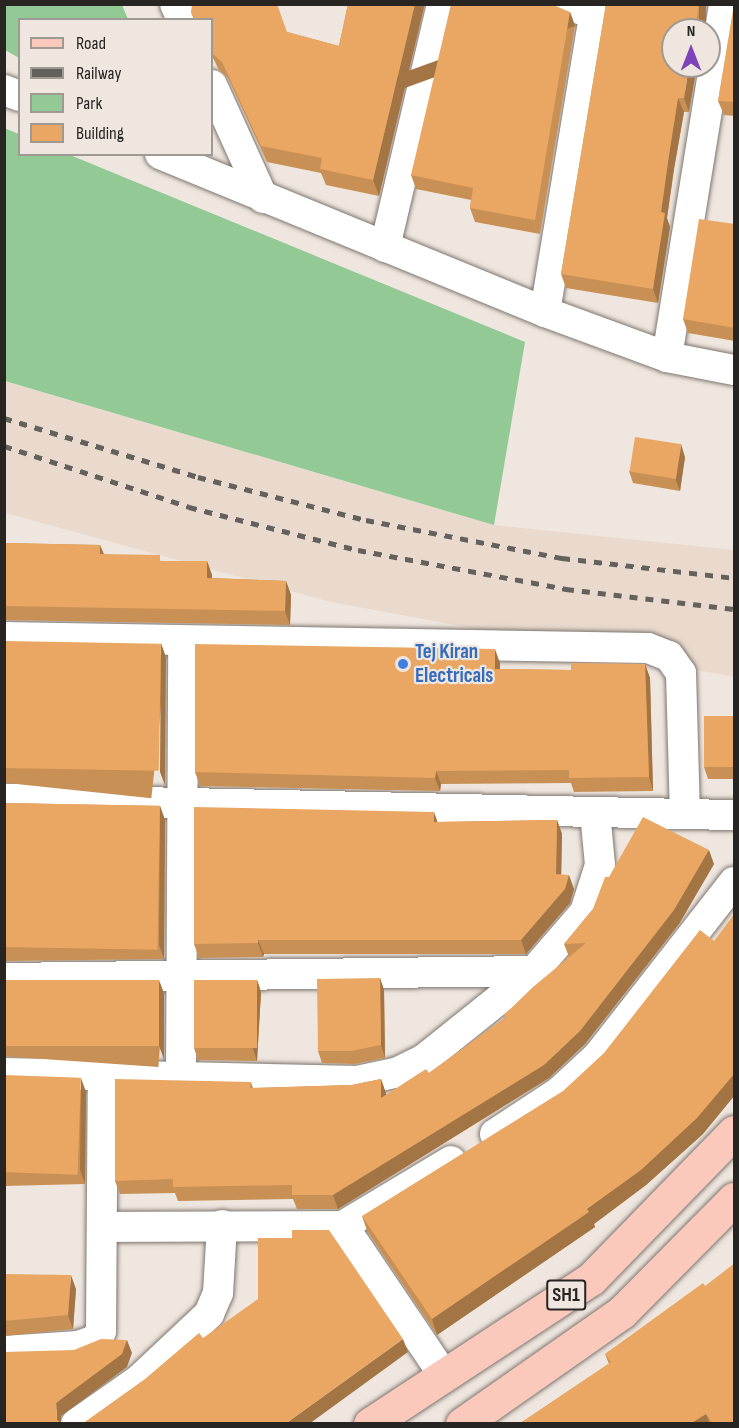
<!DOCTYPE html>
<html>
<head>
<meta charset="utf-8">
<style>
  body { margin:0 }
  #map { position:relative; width:739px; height:1428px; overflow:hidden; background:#efe7df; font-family:"Sofia Sans Condensed",sans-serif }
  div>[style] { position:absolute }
  .built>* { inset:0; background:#e9dacd }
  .green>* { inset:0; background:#92c995 }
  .roads { filter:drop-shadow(0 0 2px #7e766f) drop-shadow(0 0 2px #7e766f) }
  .minor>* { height:30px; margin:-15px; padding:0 15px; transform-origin:15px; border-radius:15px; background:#fff }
  .primary>* { height:33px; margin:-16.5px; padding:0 16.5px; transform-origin:16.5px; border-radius:16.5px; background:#fbc8bc }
  .rail>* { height:4.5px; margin-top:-2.25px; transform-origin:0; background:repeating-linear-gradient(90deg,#64605b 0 8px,transparent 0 16px) }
  .wall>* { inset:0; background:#c89055; transform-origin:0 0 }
  .shaded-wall>* { inset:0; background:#a37545; transform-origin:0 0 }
  .building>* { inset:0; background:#e9a763; transform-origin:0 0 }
  .dots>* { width:16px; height:16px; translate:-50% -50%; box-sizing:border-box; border:3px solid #efe7df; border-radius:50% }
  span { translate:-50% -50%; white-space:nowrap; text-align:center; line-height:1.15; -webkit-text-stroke:4.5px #efe7df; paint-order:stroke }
  .shield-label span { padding:2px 4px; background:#efe7df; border:2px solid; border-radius:4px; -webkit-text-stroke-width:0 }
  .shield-label { font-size:20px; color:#272421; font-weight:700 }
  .shop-label { font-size:21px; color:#366cbe; font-weight:700 }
  .left { translate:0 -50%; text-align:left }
  .frame { position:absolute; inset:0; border:6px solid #272421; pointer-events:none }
  .legend { position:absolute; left:18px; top:18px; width:195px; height:138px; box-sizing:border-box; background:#efe7df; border:2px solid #9f9993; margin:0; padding:8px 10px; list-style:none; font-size:18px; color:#272421 }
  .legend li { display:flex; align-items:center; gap:12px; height:30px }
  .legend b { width:30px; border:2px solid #9f9993 }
  .north { position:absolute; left:661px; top:18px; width:60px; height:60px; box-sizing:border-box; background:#efe7df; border:2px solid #9f9993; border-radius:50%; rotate:0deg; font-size:16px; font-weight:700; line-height:24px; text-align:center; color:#272421 }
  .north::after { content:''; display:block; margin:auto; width:21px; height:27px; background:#7f44ba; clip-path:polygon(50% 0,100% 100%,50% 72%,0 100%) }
</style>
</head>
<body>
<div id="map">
  <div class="built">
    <div style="clip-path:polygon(4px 381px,494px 525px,734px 550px,734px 677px,331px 602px,5px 513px)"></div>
  </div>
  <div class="green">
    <div style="clip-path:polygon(4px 5px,122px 5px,128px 19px,20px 20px,19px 58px,5px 50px)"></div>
    <div style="clip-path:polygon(4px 128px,19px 134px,20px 154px,70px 155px,525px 342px,494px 525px,5px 381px)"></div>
  </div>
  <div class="roads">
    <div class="minor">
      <div style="left:175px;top:4px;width:17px;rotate:66deg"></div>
      <div style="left:562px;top:4px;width:33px;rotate:16deg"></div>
      <div style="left:212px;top:85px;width:124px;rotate:65.7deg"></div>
      <div style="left:4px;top:90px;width:17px;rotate:21deg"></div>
      <div style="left:160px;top:154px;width:416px;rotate:22.3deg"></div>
      <div style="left:545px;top:312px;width:130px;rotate:20.2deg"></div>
      <div style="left:667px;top:357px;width:68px;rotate:11deg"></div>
      <div style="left:385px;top:247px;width:250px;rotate:-76.8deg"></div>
      <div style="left:545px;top:312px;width:312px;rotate:-80.6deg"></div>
      <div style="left:667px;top:357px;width:358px;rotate:-80.8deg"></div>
      <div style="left:4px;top:637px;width:644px;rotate:0.98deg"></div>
      <div style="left:648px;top:648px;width:22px;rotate:21deg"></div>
      <div style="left:669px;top:656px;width:21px;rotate:55deg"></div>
      <div style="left:681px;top:673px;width:141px;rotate:88.4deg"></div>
      <div style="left:4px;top:799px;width:730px;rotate:1.26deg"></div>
      <div style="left:4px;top:978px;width:530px;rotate:-0.76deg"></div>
      <div style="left:4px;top:1073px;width:353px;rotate:1.3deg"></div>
      <div style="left:357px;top:1081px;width:40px;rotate:-12deg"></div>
      <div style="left:396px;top:1073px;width:30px;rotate:-26deg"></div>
      <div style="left:423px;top:1060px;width:142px;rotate:-38.7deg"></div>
      <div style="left:534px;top:971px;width:78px;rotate:-49.2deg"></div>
      <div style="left:585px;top:912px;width:49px;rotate:-72.3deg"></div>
      <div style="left:600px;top:865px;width:53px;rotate:-95.4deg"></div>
      <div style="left:181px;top:1076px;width:435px;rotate:-89.7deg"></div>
      <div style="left:495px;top:1134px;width:77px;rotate:-33.3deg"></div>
      <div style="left:559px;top:1092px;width:53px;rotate:-42.7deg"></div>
      <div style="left:598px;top:1056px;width:221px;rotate:-52deg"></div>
      <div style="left:343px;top:1226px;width:179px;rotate:56deg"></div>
      <div style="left:102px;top:1227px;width:241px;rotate:-0.2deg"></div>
      <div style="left:343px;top:1226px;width:126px;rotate:-31deg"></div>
      <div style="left:4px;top:1351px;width:74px;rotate:-3.9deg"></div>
      <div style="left:78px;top:1346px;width:18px;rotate:-19deg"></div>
      <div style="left:95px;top:1340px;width:11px;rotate:-56deg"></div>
      <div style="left:101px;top:1331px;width:256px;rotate:-89.6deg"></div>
      <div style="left:76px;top:1424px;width:78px;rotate:-35.1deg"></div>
      <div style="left:140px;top:1379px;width:95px;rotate:-43.3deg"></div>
      <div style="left:209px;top:1314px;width:23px;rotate:-67deg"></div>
      <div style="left:218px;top:1293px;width:68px;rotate:-86.6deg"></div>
    </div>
    <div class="primary">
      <div style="left:370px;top:1424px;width:264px;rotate:-33.3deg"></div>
      <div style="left:591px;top:1279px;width:205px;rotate:-45.8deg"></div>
      <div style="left:462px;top:1424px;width:195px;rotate:-35deg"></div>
      <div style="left:622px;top:1312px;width:159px;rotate:-45.3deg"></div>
    </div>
  </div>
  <div class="rail">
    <div style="left:4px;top:418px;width:203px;rotate:16.9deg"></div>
    <div style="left:198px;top:477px;width:173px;rotate:14.4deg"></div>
    <div style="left:366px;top:520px;width:200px;rotate:11deg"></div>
    <div style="left:562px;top:558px;width:173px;rotate:6.6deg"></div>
    <div style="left:4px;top:446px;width:195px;rotate:18.2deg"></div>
    <div style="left:189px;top:507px;width:174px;rotate:14.3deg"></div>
    <div style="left:358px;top:550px;width:212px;rotate:10.6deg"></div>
    <div style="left:566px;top:589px;width:169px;rotate:6.8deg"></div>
  </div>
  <div class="wall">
    <div style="clip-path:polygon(348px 4px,423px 4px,424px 7px,379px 196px,326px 185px,321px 173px,267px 162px,228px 78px,219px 70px,212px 56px,212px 20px,194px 20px,191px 12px,287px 32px,339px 46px)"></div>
    <div style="clip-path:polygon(606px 4px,706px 4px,702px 30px,673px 30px,689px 112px,684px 112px,674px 169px,667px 218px,670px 227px,658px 303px,566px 288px,561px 274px)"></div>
    <div style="clip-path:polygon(735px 4px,735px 116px,724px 115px,718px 101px)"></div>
    <div style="clip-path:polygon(570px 12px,575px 26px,540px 234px,475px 222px,470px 208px,471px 200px,416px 189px,411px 175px)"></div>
    <div style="clip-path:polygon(735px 224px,735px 341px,688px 333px,683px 319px)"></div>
    <div style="clip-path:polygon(685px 457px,680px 491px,633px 483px,629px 471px)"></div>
    <div style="clip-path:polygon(4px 543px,100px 545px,104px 554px,162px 561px,207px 561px,212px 575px,212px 578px,286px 581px,291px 595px,290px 625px,4px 620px)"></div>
    <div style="left:4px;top:641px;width:163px;height:141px;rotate:6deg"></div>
    <div style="clip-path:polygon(500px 663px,500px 669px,571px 670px,645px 664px,650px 678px,653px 791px,574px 792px,571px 783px,441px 784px,440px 791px,200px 786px,195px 772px)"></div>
    <div style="clip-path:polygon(735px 716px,735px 779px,708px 779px,704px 767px)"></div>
    <div style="clip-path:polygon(4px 803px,160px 806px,165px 820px,164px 959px,4px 961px)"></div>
    <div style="clip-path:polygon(557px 820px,562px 834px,561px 875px,574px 889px,570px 903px,526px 954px,264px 954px,263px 957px,199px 958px,194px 944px,438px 822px)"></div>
    <div style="clip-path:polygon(714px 864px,679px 924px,585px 1044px,549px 1078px,338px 1209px,297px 1209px,293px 1199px,178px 1201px,175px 1193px,120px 1194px,115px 1181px,251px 1082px,253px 1088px,352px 1085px,381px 1079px,386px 1095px,429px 1073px,505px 1018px,504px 1015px,569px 957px,564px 944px,593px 909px,609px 877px)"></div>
    <div style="clip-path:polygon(380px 978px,384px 990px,385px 1058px,355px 1064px,322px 1063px,318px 1051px)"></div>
    <div style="clip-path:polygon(257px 980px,261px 992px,257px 1061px,198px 1060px,194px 1048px)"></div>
    <div style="left:4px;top:982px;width:160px;height:74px;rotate:4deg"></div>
    <div style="clip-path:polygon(4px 1075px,86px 1092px,85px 1184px,4px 1186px)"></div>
    <div style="clip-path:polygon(703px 1134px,646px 1185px,594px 1224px,595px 1227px,437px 1335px,367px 1231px,362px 1216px)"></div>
    <div style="clip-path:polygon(4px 1274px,76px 1289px,73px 1329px,4px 1336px)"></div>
    <div style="clip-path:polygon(705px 1286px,735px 1424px,519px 1424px,609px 1364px,605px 1354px)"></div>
  </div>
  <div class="shaded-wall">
    <div style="clip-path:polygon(415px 4px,423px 4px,424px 7px,379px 196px,373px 180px)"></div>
    <div style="left:699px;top:4px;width:7px;height:26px"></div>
    <div style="left:570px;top:12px;width:15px;height:211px;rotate:70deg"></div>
    <div style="clip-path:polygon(689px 66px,697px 66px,689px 112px,684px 98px)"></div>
    <div style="clip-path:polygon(678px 98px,684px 112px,674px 169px,667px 218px,670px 227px,658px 303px,653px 289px,661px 212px,669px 155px)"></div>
    <div style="clip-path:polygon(681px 444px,685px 457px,680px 491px,675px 478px)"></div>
    <div style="clip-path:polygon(100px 545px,105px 558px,100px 554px)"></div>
    <div style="clip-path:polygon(207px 561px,212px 575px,212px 592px,207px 578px)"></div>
    <div style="clip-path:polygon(286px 581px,291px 595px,290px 625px,285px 611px)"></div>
    <div style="clip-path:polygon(161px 643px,166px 657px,165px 785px,160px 772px)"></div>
    <div style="clip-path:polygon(495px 649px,500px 663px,500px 683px,495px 669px)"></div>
    <div style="clip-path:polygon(645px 664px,650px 678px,653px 791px,649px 777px)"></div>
    <div style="clip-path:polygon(436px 771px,441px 784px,440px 791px,435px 778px)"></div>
    <div style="clip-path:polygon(160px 806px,165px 820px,164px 959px,159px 945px)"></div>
    <div style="clip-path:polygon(434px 812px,439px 826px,434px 822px)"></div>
    <div style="clip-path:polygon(557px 820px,562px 834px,561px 888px,556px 874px)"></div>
    <div style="clip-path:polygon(709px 850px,714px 864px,679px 924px,585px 1044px,549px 1078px,338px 1209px,333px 1195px)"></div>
    <div style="clip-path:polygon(569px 875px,574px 889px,570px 903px,526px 954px,521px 940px)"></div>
    <div style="clip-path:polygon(258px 940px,264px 954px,263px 957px,258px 943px)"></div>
    <div style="clip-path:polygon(380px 978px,384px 990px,385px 1058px,381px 1045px)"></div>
    <div style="clip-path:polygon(159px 980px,164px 993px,164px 1059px,159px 1046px)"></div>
    <div style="clip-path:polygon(257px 980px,261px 992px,257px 1061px,253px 1049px)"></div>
    <div style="clip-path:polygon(735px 1073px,735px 1095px,703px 1134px,646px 1185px,594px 1224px,595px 1227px,437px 1335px,432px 1319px,587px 1209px)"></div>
    <div style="clip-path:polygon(81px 1078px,86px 1092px,85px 1184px,80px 1170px)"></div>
    <div style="clip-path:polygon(381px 1079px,386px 1093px,386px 1111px,381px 1098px)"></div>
    <div style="clip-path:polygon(71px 1275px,76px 1289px,73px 1329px,68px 1315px)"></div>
    <div style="clip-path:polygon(403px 1339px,408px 1352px,309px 1424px,285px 1424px)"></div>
    <div style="clip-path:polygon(127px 1340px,132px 1353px,127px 1367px,61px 1416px,61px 1424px,57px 1420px,56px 1403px)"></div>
    <div style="clip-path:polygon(706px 1414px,710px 1424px,690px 1424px)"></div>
  </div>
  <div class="building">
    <div style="clip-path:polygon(192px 4px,277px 4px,287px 32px,339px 46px,348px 4px,415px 4px,373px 180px,320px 169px,322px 158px,261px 146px,222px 62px,213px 54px,212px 51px,212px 20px,195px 20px,191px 12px)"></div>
    <div style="clip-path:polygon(451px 4px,551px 4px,570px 12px,535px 220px,470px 208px,473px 188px,411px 175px)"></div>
    <div style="clip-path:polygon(606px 4px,699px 4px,695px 30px,673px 30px,673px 66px,689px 66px,684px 98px,678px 98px,669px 155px,661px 212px,665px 213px,653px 289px,561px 274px)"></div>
    <div style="clip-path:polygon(734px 4px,735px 102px,718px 101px)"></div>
    <div style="clip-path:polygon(699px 219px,735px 224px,735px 328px,683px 319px)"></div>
    <div style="left:635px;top:437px;width:47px;height:35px;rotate:9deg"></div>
    <div style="clip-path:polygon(4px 543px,100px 545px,100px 554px,160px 555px,160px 561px,207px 561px,207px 578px,286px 581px,285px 611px,4px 606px)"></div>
    <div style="left:4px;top:641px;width:157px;height:127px;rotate:1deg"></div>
    <div style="clip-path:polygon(195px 644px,495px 649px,495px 669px,571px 670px,571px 663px,645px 664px,649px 777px,569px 778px,569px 770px,436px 771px,435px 778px,195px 772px)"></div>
    <div style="left:704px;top:716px;width:31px;height:51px"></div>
    <div style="left:4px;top:803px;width:156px;height:144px;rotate:1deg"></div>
    <div style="clip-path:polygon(194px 807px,434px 812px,434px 822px,557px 820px,556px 874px,569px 875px,565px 889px,521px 940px,258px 940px,258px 943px,194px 944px)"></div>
    <div style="clip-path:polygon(643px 817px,709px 850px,674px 910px,580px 1031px,544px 1065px,333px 1195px,292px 1195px,292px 1185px,173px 1187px,173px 1179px,115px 1181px,115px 1079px,251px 1082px,250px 1088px,352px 1085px,381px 1079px,381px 1098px,426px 1069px,429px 1073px,506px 1017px,504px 1015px,533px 987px,586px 943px,564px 944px,593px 909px,605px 877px,609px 877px)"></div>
    <div style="clip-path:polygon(735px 913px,735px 1073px,697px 1118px,641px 1170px,587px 1209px,589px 1212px,432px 1319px,362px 1216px,563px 1091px,604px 1053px,700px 930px,714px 941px)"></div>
    <div style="clip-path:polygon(380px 978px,381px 1045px,351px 1051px,318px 1051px,317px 979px)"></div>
    <div style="left:159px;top:980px;width:66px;height:155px;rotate:90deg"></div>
    <div style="left:194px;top:980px;width:63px;height:68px"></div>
    <div style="left:4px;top:1075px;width:77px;height:97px;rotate:2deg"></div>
    <div style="clip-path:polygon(292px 1230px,329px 1230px,403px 1339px,285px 1424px,82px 1424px,145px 1379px,199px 1333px,203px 1338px,258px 1299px,258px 1238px,292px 1238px)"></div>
    <div style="clip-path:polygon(735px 1263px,735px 1424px,713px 1424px,706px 1414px,690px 1424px,519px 1424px,611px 1362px,605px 1354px,703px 1283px,705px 1286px)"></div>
    <div style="clip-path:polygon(4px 1274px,71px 1275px,68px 1315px,4px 1321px)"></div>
    <div style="clip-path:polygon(101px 1339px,127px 1340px,122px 1354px,56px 1403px,57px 1420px,61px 1424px,4px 1424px,4px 1352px,74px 1350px)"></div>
  </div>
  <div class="dots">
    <div style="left:403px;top:664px;background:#3f7fe0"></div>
  </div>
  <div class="shield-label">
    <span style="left:566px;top:1295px">SH1</span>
  </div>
  <div class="shop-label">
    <span class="left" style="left:415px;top:664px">Tej Kiran<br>Electricals</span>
  </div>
  <div class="frame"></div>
  <ul class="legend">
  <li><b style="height:8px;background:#fbc8bc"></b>Road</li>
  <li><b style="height:8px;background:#64605b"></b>Railway</li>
  <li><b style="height:16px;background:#92c995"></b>Park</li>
  <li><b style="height:16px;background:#e9a763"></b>Building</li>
  </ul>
  <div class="north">N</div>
</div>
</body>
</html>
